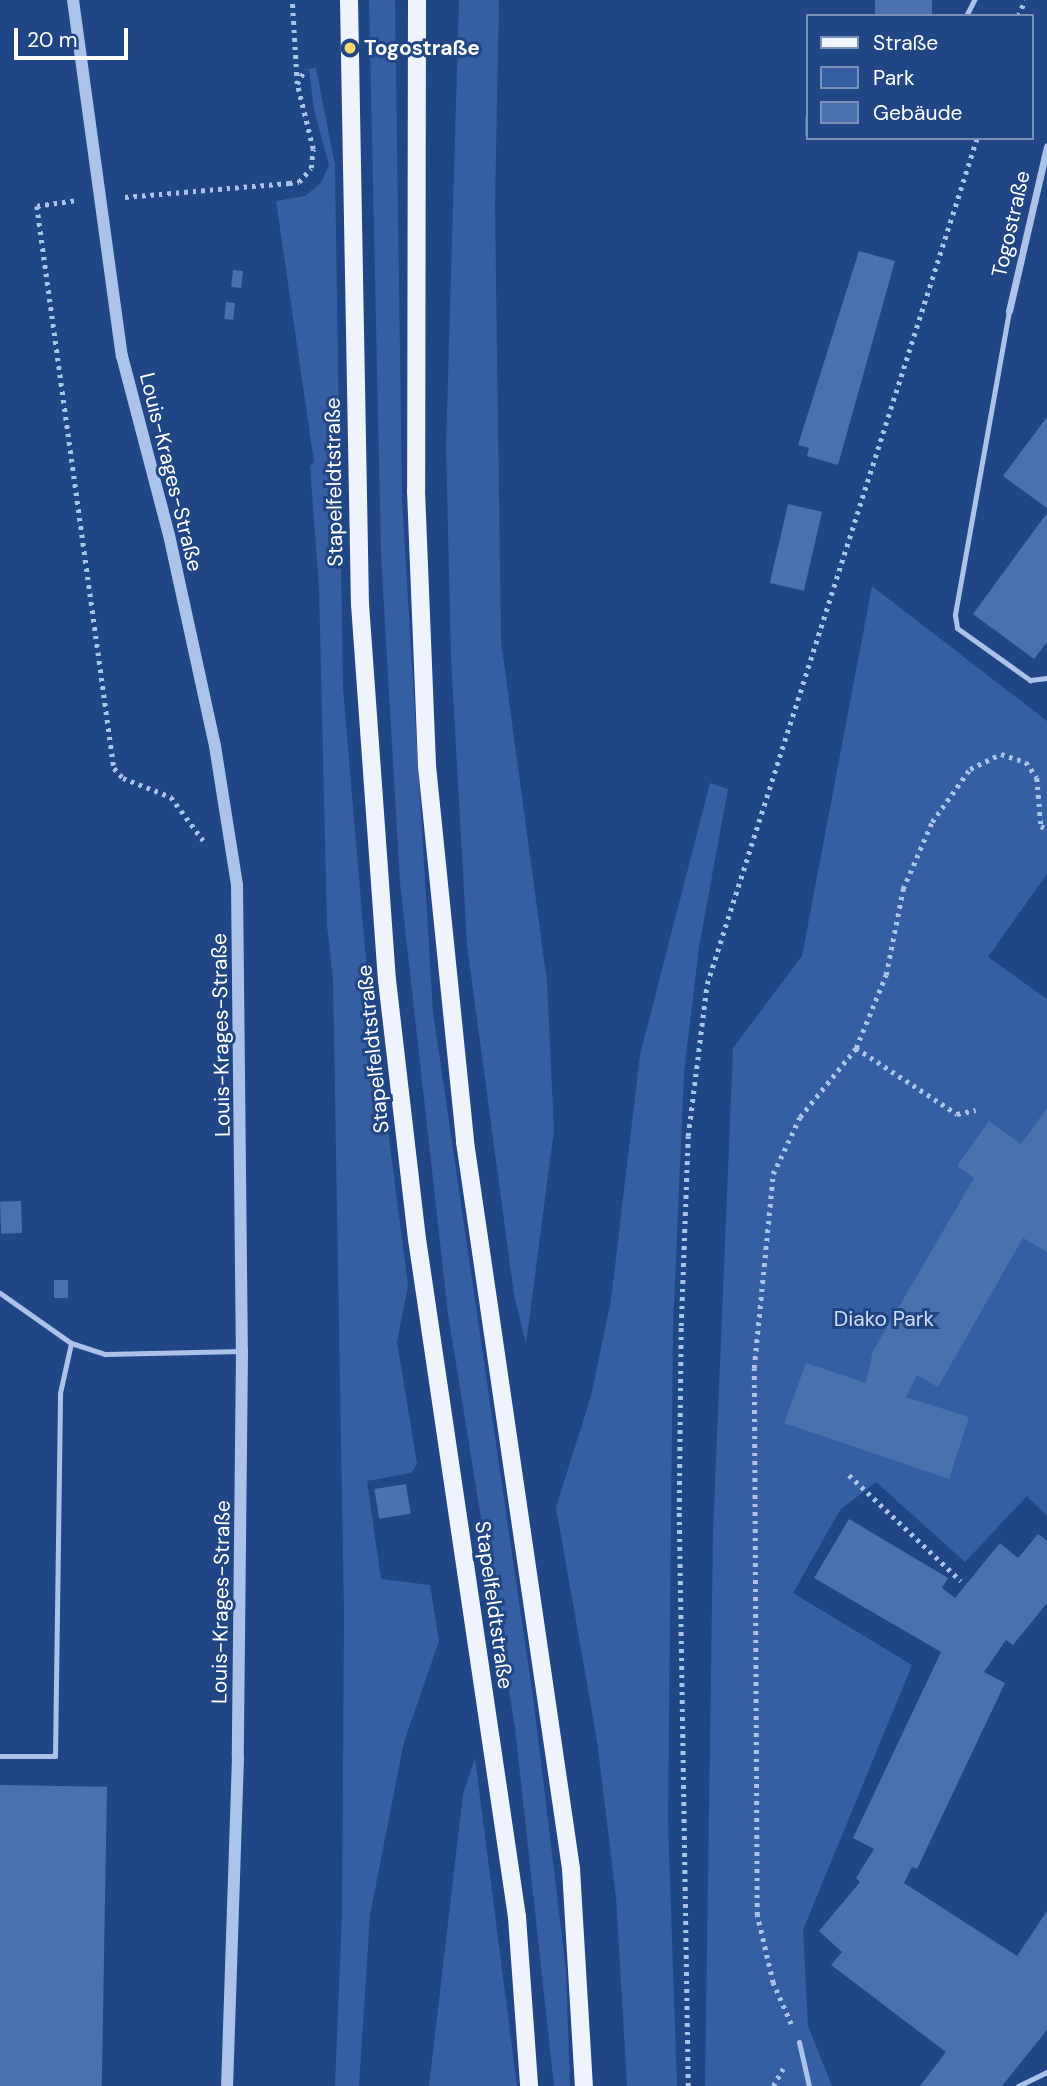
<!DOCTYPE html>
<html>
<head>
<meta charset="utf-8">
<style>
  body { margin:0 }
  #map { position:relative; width:1047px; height:2086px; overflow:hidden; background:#214686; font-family:"DM Sans",sans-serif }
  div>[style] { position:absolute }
  .green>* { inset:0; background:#355ea3 }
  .building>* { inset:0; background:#4a70ae; transform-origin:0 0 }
  .path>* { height:4.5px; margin-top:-2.25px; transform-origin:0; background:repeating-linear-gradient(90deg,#abc3e9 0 3.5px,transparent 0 8.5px) }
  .service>* { height:5px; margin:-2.5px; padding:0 2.5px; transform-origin:2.5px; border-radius:2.5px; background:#abc3e9 }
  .minor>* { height:7px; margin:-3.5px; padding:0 3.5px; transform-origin:3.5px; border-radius:3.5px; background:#abc3e9 }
  .tertiary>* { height:12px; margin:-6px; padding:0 6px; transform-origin:6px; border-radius:6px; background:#abc3e9 }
  .primary>* { height:18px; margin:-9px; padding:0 9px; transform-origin:9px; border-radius:9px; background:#eff3fe }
  .dots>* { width:19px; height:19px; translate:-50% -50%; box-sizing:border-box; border:4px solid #214686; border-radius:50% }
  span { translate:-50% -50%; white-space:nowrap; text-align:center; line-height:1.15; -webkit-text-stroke:6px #214686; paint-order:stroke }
  .poi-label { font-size:21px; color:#fff; font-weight:700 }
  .left { translate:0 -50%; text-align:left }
  .street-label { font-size:21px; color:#fff }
  .park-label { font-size:21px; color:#d0dff7 }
  .legend { position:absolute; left:806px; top:14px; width:228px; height:126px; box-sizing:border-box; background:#214686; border:2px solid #7a90b6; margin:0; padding:9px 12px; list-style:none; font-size:21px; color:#fff }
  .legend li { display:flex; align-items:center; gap:14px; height:35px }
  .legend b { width:35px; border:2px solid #7a90b6 }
  .scale { position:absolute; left:14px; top:28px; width:114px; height:32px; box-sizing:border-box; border:4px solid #fff; border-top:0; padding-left:9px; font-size:21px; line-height:24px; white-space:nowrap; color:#fff; -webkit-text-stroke:5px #214686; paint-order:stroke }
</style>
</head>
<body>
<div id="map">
  <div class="green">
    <div style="clip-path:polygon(369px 0,395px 0,402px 499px,433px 1012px,534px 1704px,566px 1970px,570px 2086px,554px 2086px,515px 1728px,448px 1314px,400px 883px,381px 555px)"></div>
    <div style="clip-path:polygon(459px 0,499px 0,495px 205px,501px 641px,547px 982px,554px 1130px,526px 1344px,514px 1295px,467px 945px,451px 658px,446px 446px)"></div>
    <div style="clip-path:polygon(316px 68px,335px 165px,343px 688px,365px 949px,408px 1286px,397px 1342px,417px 1464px,411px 1473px,367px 1481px,381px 1579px,430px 1585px,439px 1641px,404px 1742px,370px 1915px,359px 2086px,335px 2086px,342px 1913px,344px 1615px,333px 979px,327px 925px,319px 588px,310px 466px,314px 462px,276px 201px,305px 196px,321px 183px,329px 165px,314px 110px,309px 69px)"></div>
    <div style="clip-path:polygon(872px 586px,1047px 721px,1047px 874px,988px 957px,1047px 999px,1047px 1516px,1027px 1496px,965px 1562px,876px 1482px,840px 1510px,793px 1593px,912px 1665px,803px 1930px,808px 2026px,832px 2086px,705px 2086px,713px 1533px,733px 1048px,802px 956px)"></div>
    <div style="clip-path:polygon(710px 783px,728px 789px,699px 947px,684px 1073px,673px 1327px,668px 1821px,677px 2086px,627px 2086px,616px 1897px,597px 1741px,556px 1507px,591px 1396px,611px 1300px,640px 1055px)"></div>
    <div style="clip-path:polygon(475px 1758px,517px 2086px,429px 2086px,463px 1794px)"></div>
  </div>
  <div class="building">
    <div style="left:875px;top:0;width:57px;height:16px"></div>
    <div style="left:805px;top:117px;width:2px;height:19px"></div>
    <div style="clip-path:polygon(859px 251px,895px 261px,838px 465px,807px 456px,809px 448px,798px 445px)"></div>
    <div style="left:233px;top:270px;width:10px;height:17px;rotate:6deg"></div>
    <div style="left:226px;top:302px;width:9px;height:17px;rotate:6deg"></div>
    <div style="clip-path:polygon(1047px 417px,1047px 508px,1003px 476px)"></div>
    <div style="left:788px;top:504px;width:35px;height:81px;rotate:13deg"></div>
    <div style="clip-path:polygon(1047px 513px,1047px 642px,1034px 659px,973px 614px)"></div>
    <div style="clip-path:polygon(1047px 1108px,1047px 1252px,1023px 1238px,938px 1387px,917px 1375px,906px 1397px,969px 1417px,949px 1479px,784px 1423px,806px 1363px,866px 1383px,873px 1351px,974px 1178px,957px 1166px,989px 1121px,1021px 1144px)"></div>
    <div style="left:21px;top:1201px;width:32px;height:21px;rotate:88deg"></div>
    <div style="left:68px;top:1280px;width:18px;height:14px;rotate:90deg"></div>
    <div style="left:406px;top:1484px;width:30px;height:32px;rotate:81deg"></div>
    <div style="clip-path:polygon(849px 1519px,948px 1578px,942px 1588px,955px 1598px,1000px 1543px,1018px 1558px,1038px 1534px,1047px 1541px,1047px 1603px,1013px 1645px,1006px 1640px,984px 1672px,1005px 1683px,917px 1869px,912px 1867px,904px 1883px,1017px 1956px,1047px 1911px,1047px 2030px,1002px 2086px,920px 2086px,946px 2052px,831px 1965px,842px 1952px,819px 1931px,860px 1882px,856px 1878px,874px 1849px,853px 1838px,941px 1652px,814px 1578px)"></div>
    <div style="left:0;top:1785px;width:107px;height:301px;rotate:1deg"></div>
  </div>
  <div class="path">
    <div style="left:1018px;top:16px;width:17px;rotate:-66deg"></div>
    <div style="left:297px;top:84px;width:17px;rotate:-62deg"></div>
    <div style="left:125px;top:197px;width:165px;rotate:-4.9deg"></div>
    <div style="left:289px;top:183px;width:10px;rotate:-6deg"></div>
    <div style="left:299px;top:182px;width:18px;rotate:-49deg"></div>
    <div style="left:311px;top:168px;width:19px;rotate:-84deg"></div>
    <div style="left:313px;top:149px;width:67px;rotate:-103.8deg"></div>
    <div style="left:297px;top:84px;width:84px;rotate:-93.4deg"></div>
    <div style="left:74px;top:201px;width:37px;rotate:172deg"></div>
    <div style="left:37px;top:206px;width:567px;rotate:82.2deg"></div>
    <div style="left:114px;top:768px;width:13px;rotate:48deg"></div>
    <div style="left:123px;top:778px;width:52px;rotate:21.6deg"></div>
    <div style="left:171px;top:797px;width:54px;rotate:53.3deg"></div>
    <div style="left:856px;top:1048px;width:121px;rotate:33.2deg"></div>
    <div style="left:957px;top:1114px;width:19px;rotate:-12deg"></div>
    <div style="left:849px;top:1475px;width:154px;rotate:43.4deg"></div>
    <div style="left:791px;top:2024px;width:45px;rotate:-113.7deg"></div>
    <div style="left:773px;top:1983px;width:70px;rotate:-103.2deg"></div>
    <div style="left:757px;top:1915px;width:547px;rotate:-90.31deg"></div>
    <div style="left:754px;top:1368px;width:195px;rotate:-84.4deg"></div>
    <div style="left:773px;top:1174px;width:63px;rotate:-64.7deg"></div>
    <div style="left:800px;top:1117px;width:89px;rotate:-50.9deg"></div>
    <div style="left:856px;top:1048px;width:79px;rotate:-67.7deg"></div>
    <div style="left:886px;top:975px;width:88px;rotate:-78.8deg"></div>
    <div style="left:903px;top:889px;width:73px;rotate:-66.6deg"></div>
    <div style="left:932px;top:822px;width:65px;rotate:-54.4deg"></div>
    <div style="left:970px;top:769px;width:34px;rotate:-26deg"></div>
    <div style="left:1001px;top:754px;width:26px;rotate:18deg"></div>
    <div style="left:1026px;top:762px;width:19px;rotate:55deg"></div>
    <div style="left:1037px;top:778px;width:48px;rotate:85.2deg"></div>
    <div style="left:1041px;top:826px;width:7px;rotate:27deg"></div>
    <div style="left:688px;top:2086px;width:576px;rotate:-90.9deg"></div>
    <div style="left:679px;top:1510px;width:184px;rotate:-89.4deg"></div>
    <div style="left:681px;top:1326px;width:190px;rotate:-87.9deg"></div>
    <div style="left:688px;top:1136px;width:153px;rotate:-82.9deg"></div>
    <div style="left:707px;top:984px;width:888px;rotate:-72.3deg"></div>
    <div style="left:773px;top:2086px;width:20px;rotate:-60deg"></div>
  </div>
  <div class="service">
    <div style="left:966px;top:16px;width:18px;rotate:-63deg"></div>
    <div style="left:1009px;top:311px;width:309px;rotate:100.1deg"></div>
    <div style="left:955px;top:615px;width:13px;rotate:81deg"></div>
    <div style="left:957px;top:628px;width:90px;rotate:35.5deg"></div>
    <div style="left:1030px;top:680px;width:17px;rotate:-7deg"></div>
    <div style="left:0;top:1293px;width:87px;rotate:35.2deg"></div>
    <div style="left:71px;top:1343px;width:36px;rotate:18deg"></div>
    <div style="left:105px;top:1354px;width:137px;rotate:-1.3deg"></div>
    <div style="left:0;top:1756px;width:55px"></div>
    <div style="left:55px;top:1756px;width:363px;rotate:-89.2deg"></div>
    <div style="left:60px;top:1393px;width:51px;rotate:-77.6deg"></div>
    <div style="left:799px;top:2042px;width:45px;rotate:77.2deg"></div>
    <div style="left:1018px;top:2086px;width:32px;rotate:-26deg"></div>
  </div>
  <div class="minor">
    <div style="left:1009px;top:311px;width:169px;rotate:-77deg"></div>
  </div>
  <div class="tertiary">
    <div style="left:73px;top:0;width:359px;rotate:82.2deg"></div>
    <div style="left:122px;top:356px;width:185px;rotate:75.3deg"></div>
    <div style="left:169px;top:535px;width:216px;rotate:77.7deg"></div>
    <div style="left:215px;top:746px;width:141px;rotate:81deg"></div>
    <div style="left:237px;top:885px;width:466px;rotate:89.4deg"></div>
    <div style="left:242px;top:1351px;width:406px;rotate:90.6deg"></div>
    <div style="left:238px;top:1757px;width:329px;rotate:91.9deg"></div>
  </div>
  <div class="primary">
    <div style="left:349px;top:0;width:604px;rotate:88.96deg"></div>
    <div style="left:360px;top:604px;width:377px;rotate:85.9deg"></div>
    <div style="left:387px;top:980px;width:261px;rotate:83.4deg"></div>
    <div style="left:417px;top:1239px;width:685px;rotate:81.61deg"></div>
    <div style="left:517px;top:1917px;width:169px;rotate:85.9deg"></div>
    <div style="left:417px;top:0;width:491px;rotate:90.1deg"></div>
    <div style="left:416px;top:491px;width:275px;rotate:87.7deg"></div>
    <div style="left:427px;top:766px;width:378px;rotate:84.2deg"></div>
    <div style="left:465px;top:1142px;width:735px;rotate:81.7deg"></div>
    <div style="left:571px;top:1869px;width:217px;rotate:86.6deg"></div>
  </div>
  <div class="dots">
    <div style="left:350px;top:48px;background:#f6d96d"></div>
  </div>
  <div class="poi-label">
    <span class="left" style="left:364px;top:48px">Togostraße</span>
  </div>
  <div class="street-label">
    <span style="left:1011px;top:224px;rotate:-77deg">Togostraße</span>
    <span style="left:171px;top:472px;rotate:76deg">Louis-Krages-Straße</span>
    <span style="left:334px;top:482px;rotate:-91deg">Stapelfeldtstraße</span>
    <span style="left:221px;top:1035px;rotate:-91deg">Louis-Krages-Straße</span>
    <span style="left:373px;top:1049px;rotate:-96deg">Stapelfeldtstraße</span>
    <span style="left:221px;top:1602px;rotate:-89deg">Louis-Krages-Straße</span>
    <span style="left:494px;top:1605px;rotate:82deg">Stapelfeldtstraße</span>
  </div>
  <div class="park-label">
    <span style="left:884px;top:1319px">Diako Park</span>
  </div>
  <ul class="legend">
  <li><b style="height:9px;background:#eff3fe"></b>Straße</li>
  <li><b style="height:19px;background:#355ea3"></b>Park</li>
  <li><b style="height:19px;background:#4a70ae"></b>Gebäude</li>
  </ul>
  <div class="scale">20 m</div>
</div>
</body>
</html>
